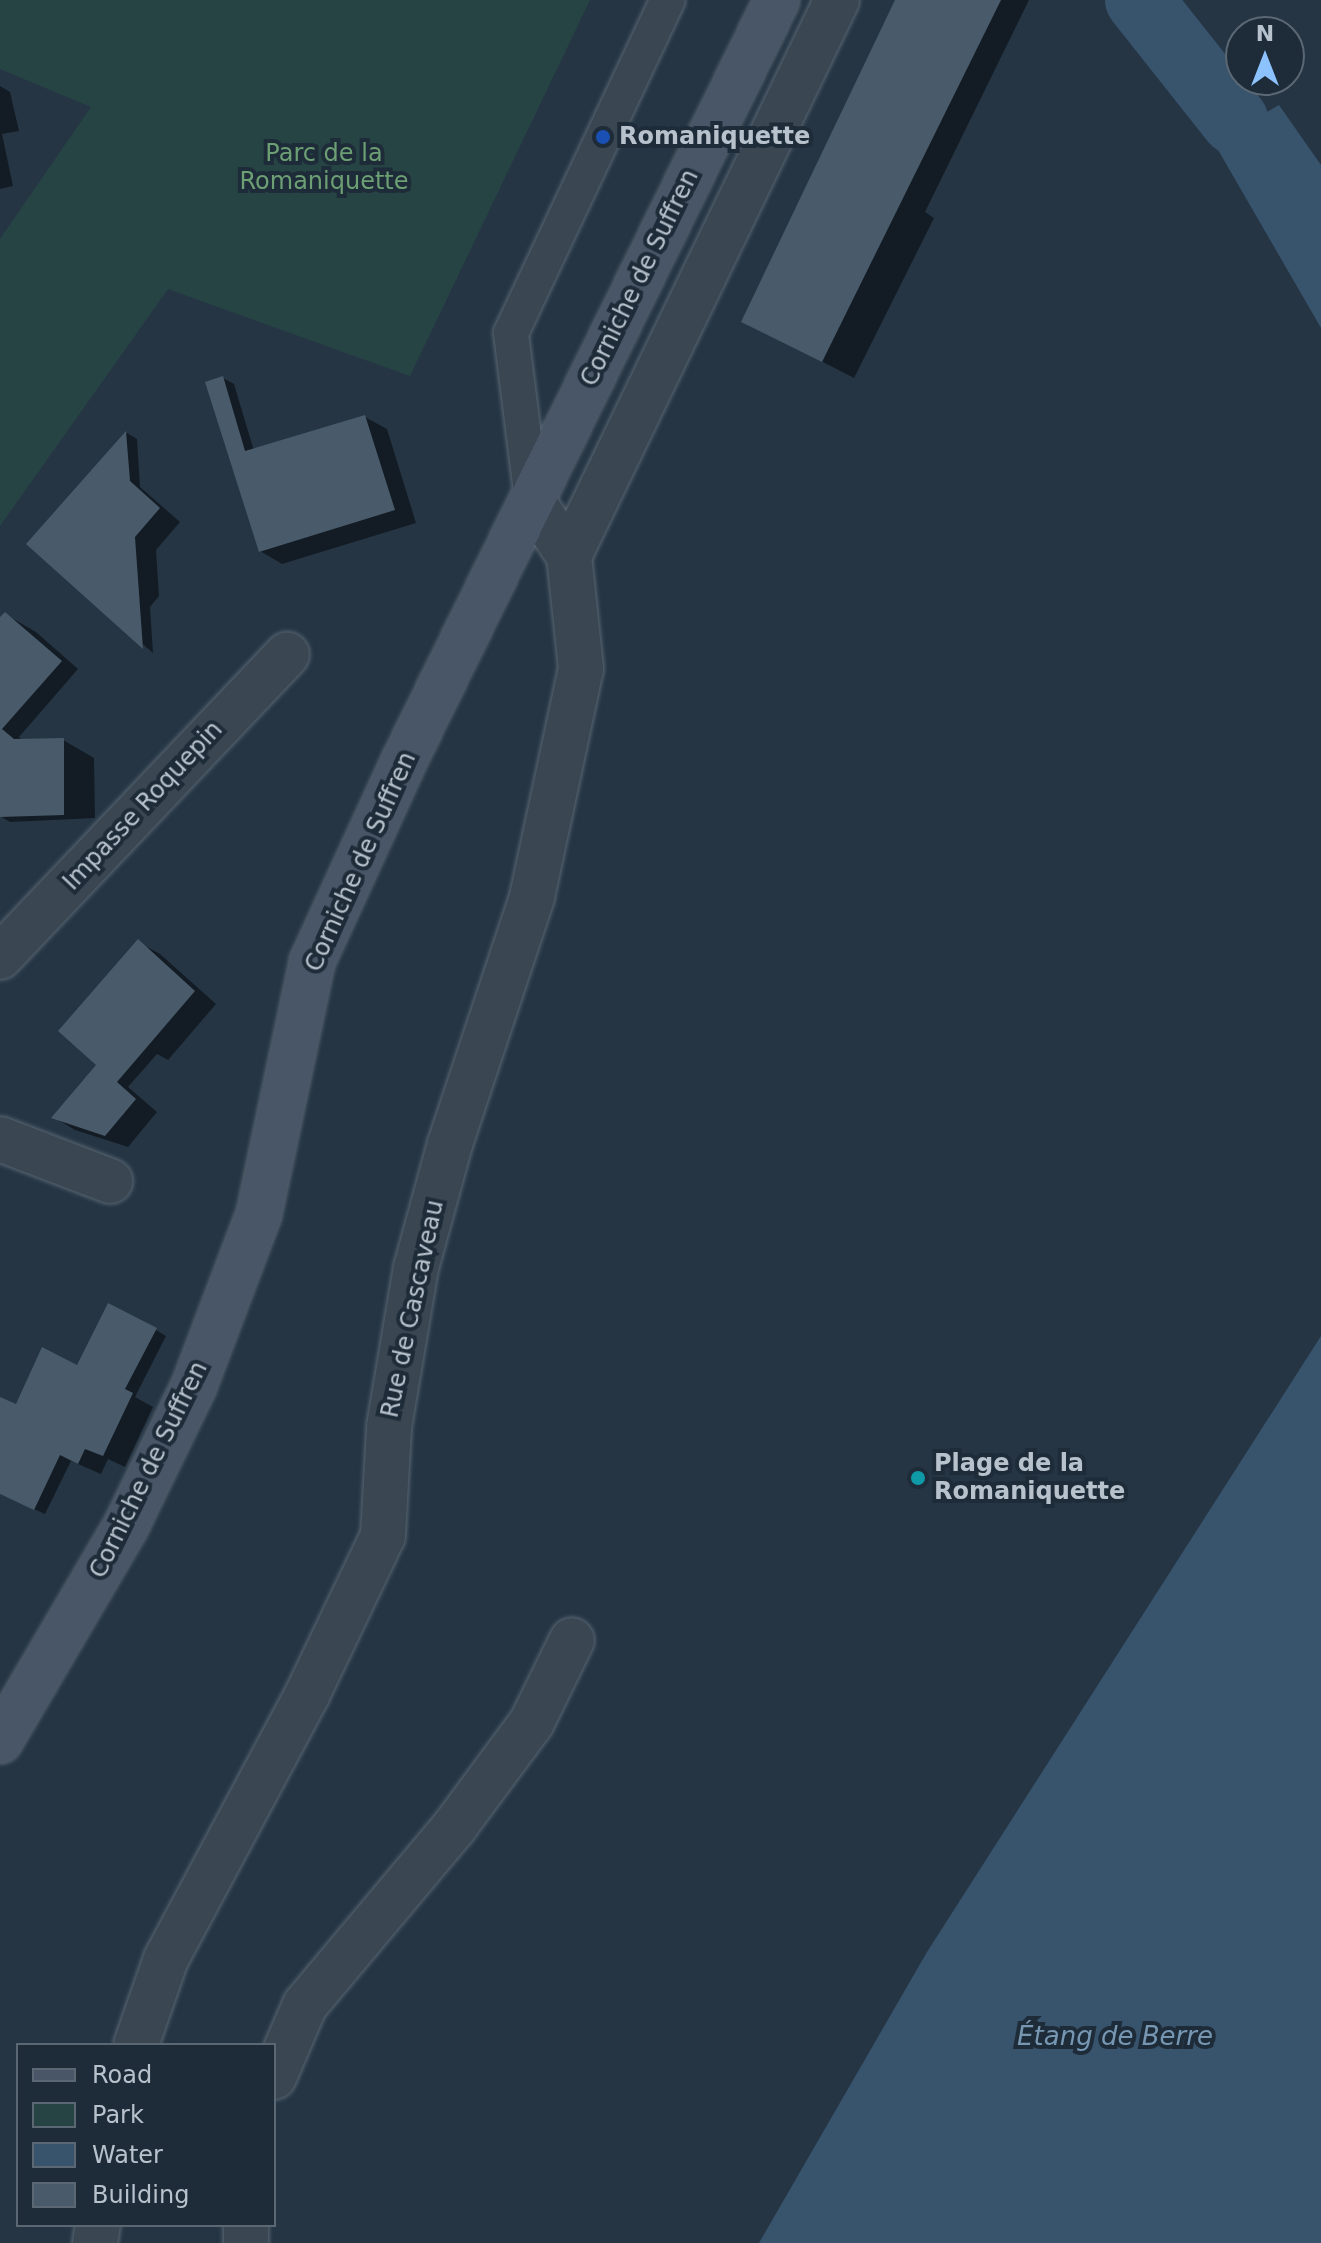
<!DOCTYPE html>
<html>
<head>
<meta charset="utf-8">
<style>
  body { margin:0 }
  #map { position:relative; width:1321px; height:2243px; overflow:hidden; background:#253544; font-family:"DejaVu Sans",sans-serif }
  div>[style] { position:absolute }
  .green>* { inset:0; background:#274445 }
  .water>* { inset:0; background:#38536c }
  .shadow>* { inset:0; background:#0007 }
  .stream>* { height:20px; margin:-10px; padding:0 10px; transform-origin:10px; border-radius:10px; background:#38536c }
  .canal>* { height:68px; margin:-34px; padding:0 34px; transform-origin:34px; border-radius:34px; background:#38536c }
  .building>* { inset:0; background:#495b6a }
  .roads { filter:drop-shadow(0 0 2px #586571) drop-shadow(0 0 2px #586571) }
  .service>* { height:34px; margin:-17px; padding:0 17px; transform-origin:17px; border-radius:17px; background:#3a4753 }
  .minor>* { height:44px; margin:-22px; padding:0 22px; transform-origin:22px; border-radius:22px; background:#3a4753 }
  .secondary>* { height:44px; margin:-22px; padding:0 22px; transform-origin:22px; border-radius:22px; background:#485667 }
  .dots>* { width:22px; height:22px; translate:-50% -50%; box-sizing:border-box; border:4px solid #1e2c39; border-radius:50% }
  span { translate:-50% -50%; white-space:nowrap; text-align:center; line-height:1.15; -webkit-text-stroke:8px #1e2c39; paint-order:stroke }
  .poi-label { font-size:24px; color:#b7c2cd; font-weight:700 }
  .left { translate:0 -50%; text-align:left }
  .park-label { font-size:24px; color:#6d9f74 }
  .street-label { font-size:24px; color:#b7c2cd }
  .water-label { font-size:26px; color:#7696b2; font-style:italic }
  .legend { position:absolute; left:16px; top:2043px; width:260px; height:184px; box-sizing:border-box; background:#1e2c39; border:2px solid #5b6874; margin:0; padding:10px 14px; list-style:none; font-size:24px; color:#b7c2cd }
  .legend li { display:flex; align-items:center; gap:16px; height:40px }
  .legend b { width:40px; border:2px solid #5b6874 }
  .north { position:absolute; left:1225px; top:16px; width:80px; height:80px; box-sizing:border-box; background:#1e2c39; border:2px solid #5b6874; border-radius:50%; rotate:0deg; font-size:22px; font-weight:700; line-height:32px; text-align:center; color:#b7c2cd }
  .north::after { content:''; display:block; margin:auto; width:28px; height:36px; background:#8cc3fe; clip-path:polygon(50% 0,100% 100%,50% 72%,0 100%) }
</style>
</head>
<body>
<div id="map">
  <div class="green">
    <div style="clip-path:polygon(0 0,590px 0,410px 376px,168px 289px,0 526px,0 239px,91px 107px,0 69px)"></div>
  </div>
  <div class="water">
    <div style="clip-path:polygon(1279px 105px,1321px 165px,1321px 328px,1214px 143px)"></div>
    <div style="clip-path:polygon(1321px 1336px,1321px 2243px,759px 2243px,927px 1952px)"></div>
  </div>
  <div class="shadow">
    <div style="clip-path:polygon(897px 0,1029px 0,925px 212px,934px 218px,854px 378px,743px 321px)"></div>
    <div style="clip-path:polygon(0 86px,10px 92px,19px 131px,2px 134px,13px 186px,0 189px)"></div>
    <div style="clip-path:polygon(223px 378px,234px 384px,254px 451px,365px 417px,387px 429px,416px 523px,282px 564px,260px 551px)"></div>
    <div style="clip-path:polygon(127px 433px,137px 439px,140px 487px,180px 522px,156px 550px,159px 596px,150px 607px,153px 653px,110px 616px,105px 457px)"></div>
    <div style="clip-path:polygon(5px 614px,36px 632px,78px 669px,19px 737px,23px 741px,63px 740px,94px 758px,95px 818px,10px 822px,0 816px,0 620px)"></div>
    <div style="clip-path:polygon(138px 942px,160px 954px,216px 1004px,168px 1060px,157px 1054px,128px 1087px,157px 1112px,128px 1147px,75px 1130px,54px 1117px,98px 1065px)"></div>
    <div style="clip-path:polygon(156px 1330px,166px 1336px,135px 1397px,153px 1407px,125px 1467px,108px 1459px,101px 1474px,71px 1461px,45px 1514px,0 1494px,0 1399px,17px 1407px)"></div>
  </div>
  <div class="stream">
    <div style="left:1235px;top:121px;width:36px;rotate:56deg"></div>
  </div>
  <div class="canal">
    <div style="left:1139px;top:0;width:154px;rotate:51.6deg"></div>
  </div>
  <div class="building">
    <div style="clip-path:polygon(895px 0,1001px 0,822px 362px,741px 322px)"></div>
    <div style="clip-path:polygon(223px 376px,245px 451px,365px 415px,395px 510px,259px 552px,205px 382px)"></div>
    <div style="clip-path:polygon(126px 431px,130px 481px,160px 508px,135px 537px,143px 649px,26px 544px)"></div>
    <div style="clip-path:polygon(5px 612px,62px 661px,2px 729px,14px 739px,64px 738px,64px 815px,0 817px,0 617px)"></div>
    <div style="clip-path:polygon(138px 939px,195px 991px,117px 1082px,136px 1099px,105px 1136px,51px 1118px,96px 1065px,58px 1031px)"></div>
    <div style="clip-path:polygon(108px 1303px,157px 1328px,125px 1389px,133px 1393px,103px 1456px,85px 1449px,78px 1464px,60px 1455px,34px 1510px,0 1494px,0 1397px,16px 1404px,42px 1347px,77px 1365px)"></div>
  </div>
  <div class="roads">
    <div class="service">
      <div style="left:532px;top:500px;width:168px;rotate:-97.2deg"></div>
      <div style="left:511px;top:333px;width:368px;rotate:-64.8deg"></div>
    </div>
    <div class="minor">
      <div style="left:569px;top:556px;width:617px;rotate:-64.27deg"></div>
      <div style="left:0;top:957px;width:417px;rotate:-46.5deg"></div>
      <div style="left:0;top:1139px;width:118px;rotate:20.9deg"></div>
      <div style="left:136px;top:2045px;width:91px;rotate:-70.8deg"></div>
      <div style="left:166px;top:1959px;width:299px;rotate:-61.9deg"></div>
      <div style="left:307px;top:1695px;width:176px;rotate:-64.5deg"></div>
      <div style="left:383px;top:1536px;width:109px;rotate:-86.8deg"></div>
      <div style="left:389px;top:1427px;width:161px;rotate:-80.4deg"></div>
      <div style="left:416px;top:1268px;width:129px;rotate:-74.7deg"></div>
      <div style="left:450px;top:1144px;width:260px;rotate:-71.6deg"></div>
      <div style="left:532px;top:897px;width:234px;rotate:-77.9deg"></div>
      <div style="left:581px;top:668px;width:113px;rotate:-96.1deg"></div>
      <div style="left:569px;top:556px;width:67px;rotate:-123.5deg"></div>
      <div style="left:274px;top:2077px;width:78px;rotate:-66.7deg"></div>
      <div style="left:305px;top:2005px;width:234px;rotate:-50deg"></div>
      <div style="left:455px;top:1826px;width:129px;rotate:-53.5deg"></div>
      <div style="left:532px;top:1722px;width:91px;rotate:-64deg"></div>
      <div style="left:246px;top:2225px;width:18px;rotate:90deg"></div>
      <div style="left:95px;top:2243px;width:18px;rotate:-81deg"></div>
    </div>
    <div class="secondary">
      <div style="left:0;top:1741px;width:247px;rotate:-59.6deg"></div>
      <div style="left:125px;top:1528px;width:158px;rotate:-64.1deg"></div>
      <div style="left:194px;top:1386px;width:184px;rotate:-69.3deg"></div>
      <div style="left:259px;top:1214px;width:258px;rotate:-78.1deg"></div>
      <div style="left:312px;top:962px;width:223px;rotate:-65.4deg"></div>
      <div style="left:405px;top:759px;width:845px;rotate:-63.89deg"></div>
    </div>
  </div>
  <div class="dots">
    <div style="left:603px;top:137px;background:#1a4fb4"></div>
    <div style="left:918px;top:1478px;background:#0f9aa8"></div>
  </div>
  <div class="poi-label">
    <span class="left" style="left:619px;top:137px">Romaniquette</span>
    <span class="left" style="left:934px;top:1478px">Plage de la<br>Romaniquette</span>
  </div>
  <div class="park-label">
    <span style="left:324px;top:168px">Parc de la<br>Romaniquette</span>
  </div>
  <div class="street-label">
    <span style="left:640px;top:278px;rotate:-64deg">Corniche de Suffren</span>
    <span style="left:143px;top:806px;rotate:-47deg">Impasse Roquepin</span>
    <span style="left:361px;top:862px;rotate:-66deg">Corniche de Suffren</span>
    <span style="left:413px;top:1309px;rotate:-78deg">Rue de Cascaveau</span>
    <span style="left:149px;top:1470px;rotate:-64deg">Corniche de Suffren</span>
  </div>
  <div class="water-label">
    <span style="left:1115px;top:2037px">Étang de Berre</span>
  </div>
  <ul class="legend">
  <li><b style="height:10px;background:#485667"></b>Road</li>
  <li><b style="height:22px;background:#274445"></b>Park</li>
  <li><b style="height:22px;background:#38536c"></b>Water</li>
  <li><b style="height:22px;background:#495b6a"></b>Building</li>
  </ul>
  <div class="north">N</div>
</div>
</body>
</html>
